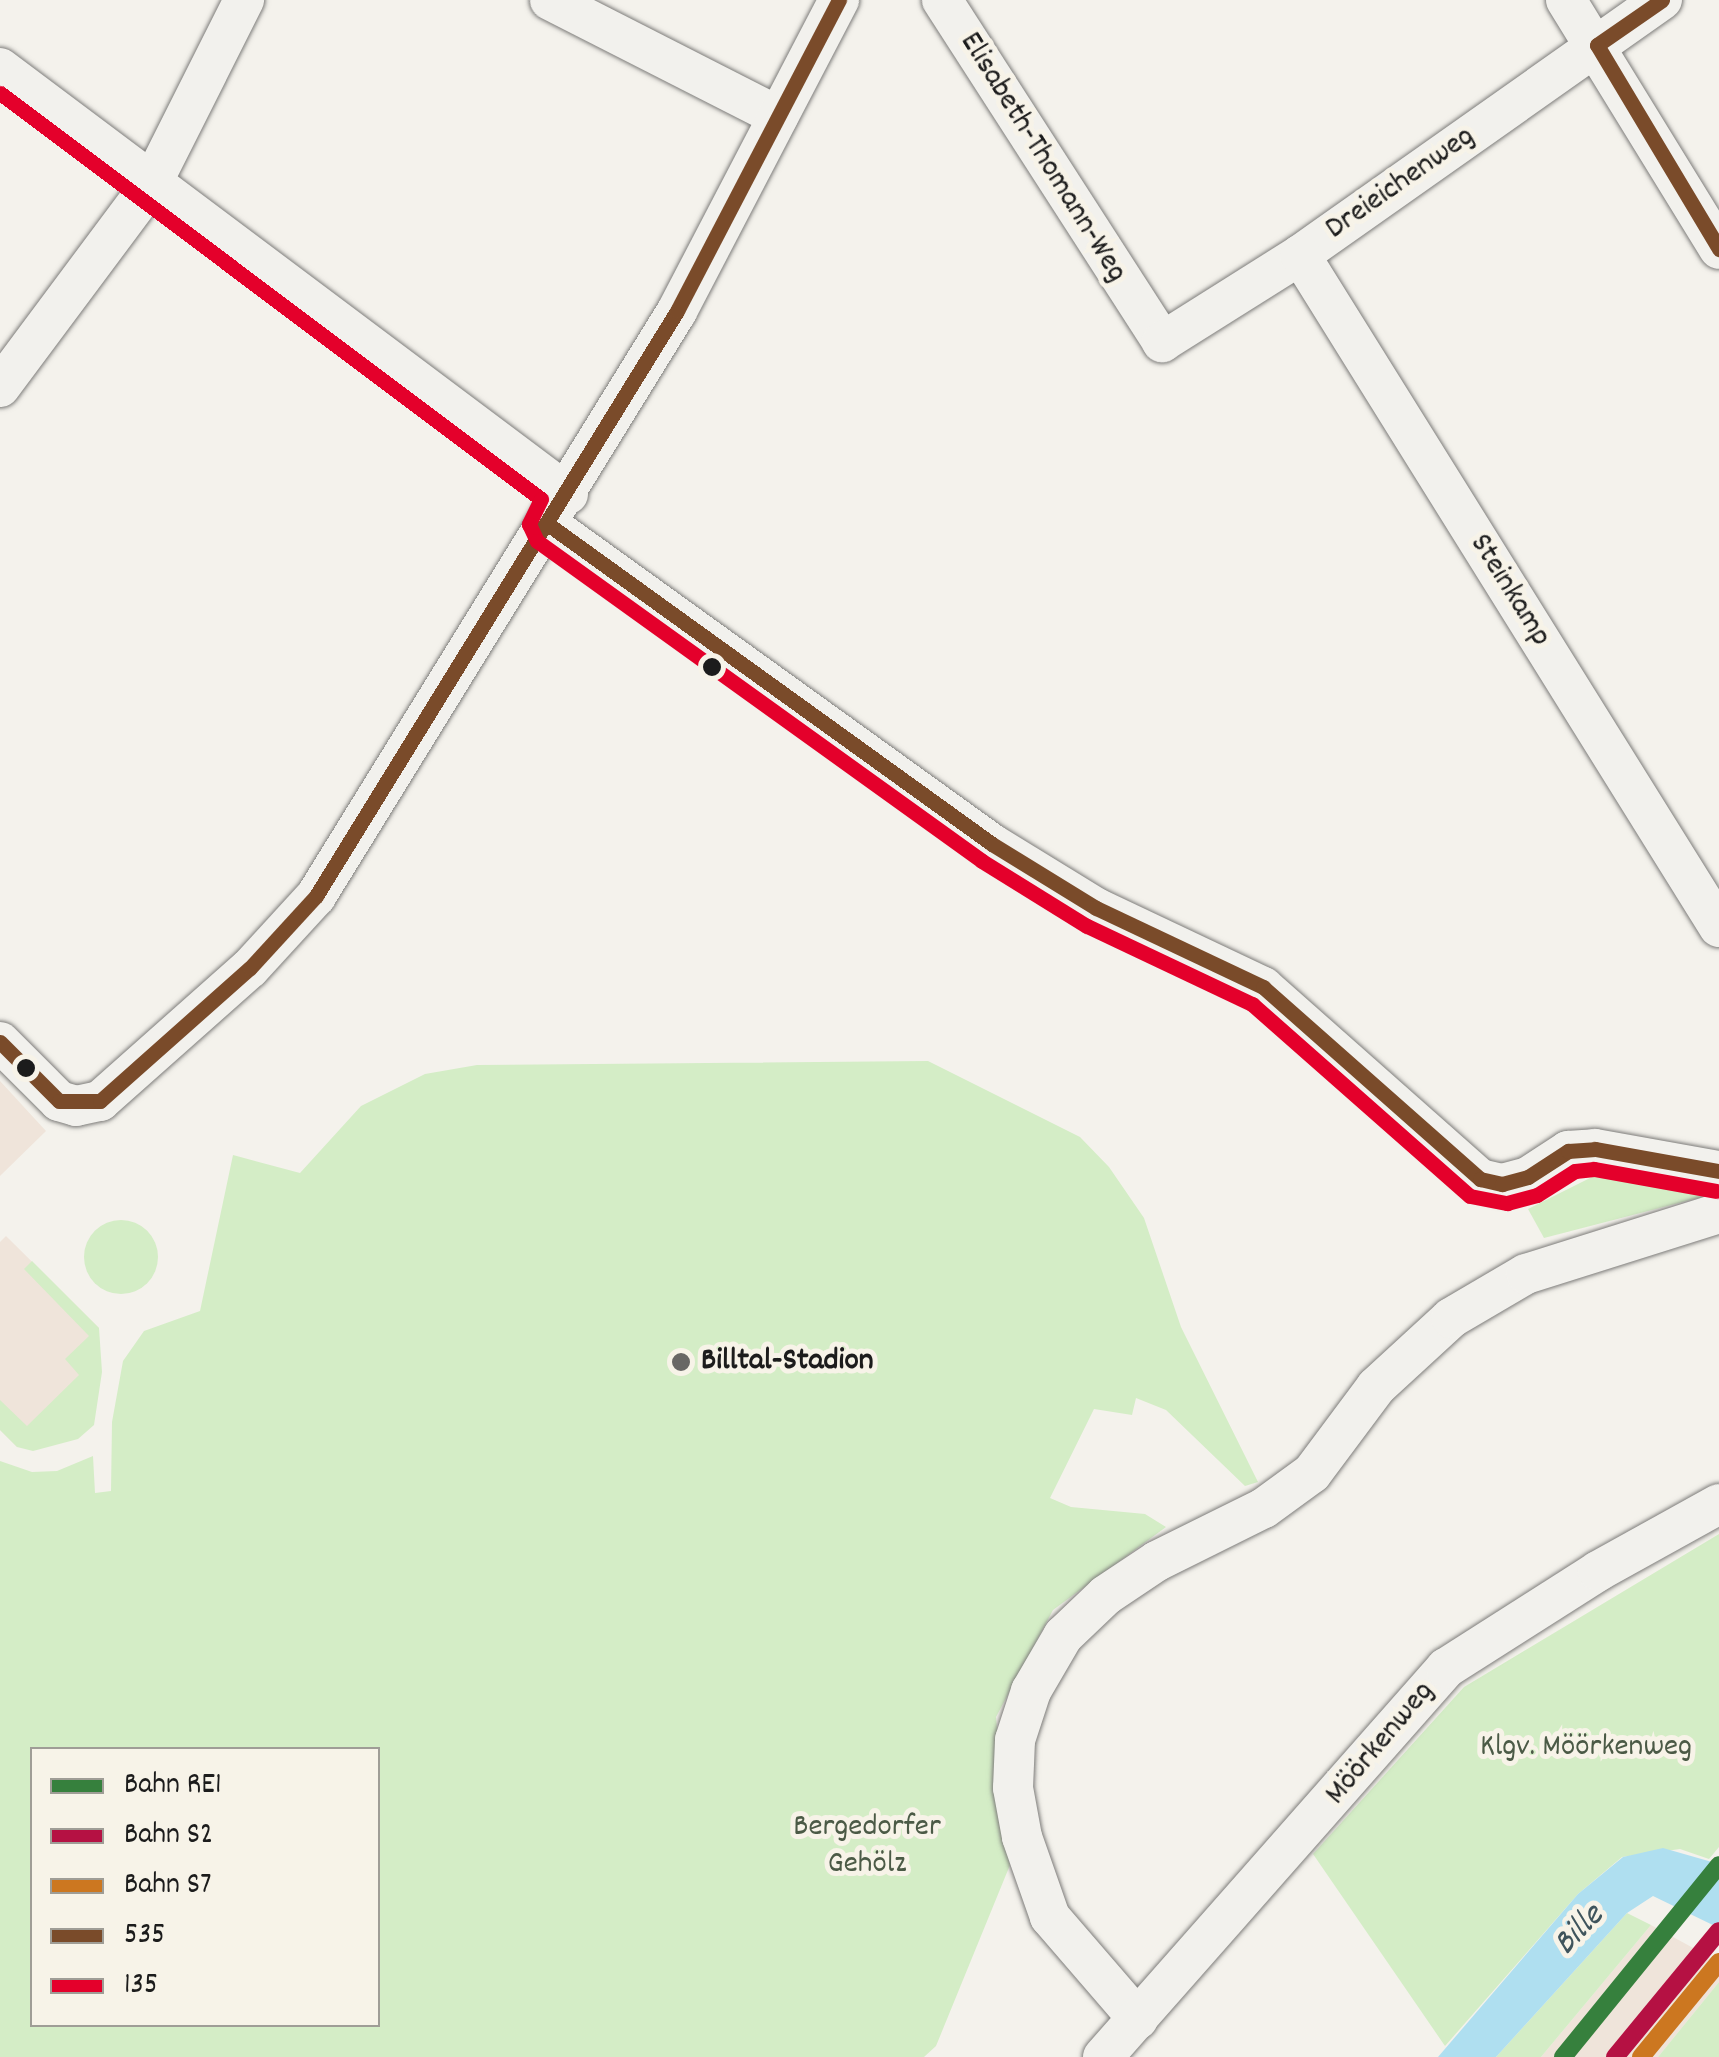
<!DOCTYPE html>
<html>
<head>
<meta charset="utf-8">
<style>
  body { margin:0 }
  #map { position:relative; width:1719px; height:2057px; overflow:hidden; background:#f4f2ec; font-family:Dekko,sans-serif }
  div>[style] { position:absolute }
  .built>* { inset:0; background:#efe4da }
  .green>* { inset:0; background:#d4edc6 }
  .round { border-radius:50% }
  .water>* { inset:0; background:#afdff0 }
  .roads { filter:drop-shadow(0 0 2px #7d7c7a) drop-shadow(0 0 2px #7d7c7a) }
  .minor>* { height:40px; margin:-20px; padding:0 20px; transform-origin:20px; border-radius:20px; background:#f2f1ed }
  .bus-1>* { height:15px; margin:-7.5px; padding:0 7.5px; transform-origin:7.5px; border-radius:7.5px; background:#7a4b2a }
  .bus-2>* { height:15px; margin:-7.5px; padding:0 7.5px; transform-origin:7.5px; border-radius:7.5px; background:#e4002b }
  .rail-1>* { height:18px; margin:-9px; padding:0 9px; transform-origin:9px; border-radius:9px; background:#36803d }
  .rail-2>* { height:18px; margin:-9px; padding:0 9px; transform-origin:9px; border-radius:9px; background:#b51143 }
  .rail-3>* { height:18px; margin:-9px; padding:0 9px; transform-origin:9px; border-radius:9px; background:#cc7720 }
  .dots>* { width:28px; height:28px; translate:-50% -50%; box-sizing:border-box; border:5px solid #f7f3e8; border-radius:50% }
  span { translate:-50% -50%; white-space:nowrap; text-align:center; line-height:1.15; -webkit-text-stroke:10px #f7f3e8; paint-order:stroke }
  .street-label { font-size:32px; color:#1c1c1c }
  .poi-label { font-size:32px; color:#1c1c1c; font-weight:700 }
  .left { translate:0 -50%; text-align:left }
  .park-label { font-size:32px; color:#4b5a46 }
  .water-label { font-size:35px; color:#3f545c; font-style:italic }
  .legend { position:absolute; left:30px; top:1747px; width:350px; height:280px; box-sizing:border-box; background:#f7f3e8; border:2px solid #9f9d96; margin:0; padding:12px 18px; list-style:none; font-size:30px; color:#1c1c1c }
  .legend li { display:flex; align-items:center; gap:20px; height:50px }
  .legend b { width:50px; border:2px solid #9f9d96 }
</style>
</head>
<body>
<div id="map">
  <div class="built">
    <div style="clip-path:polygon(0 1081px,46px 1131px,0 1176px)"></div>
    <div style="clip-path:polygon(6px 1236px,99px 1328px,85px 1376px,17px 1447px,0 1430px,0 1242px)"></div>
    <div style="clip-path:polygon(1651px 1925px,1719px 1962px,1719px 1982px,1658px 2057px,1541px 2057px)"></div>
  </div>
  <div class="green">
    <div style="clip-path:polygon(evenodd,928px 1061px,1080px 1137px,1109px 1167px,1144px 1218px,1181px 1327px,1258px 1482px,1245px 1486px,1166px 1410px,1136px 1398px,1132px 1415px,1094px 1409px,1050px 1498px,1071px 1507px,1145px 1514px,1166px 1527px,1053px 1610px,996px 1717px,1010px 1865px,936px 2046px,924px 2057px,0 2057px,0 1461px,32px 1472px,57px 1471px,93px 1456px,95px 1493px,111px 1491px,112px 1422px,123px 1361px,144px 1331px,200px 1311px,233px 1155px,300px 1173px,361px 1106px,425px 1074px,477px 1065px,928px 1061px,32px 1750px,378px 1750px,378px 2024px,32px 2024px,32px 1750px)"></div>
    <div style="clip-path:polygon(1628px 1174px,1705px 1187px,1706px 1196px,1544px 1238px,1528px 1209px,1592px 1177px)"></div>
    <div class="round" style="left:84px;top:1220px;width:74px;height:74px"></div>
    <div style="clip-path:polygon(32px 1261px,99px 1328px,102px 1372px,94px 1425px,78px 1439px,33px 1451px,17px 1447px,0 1430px,0 1400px,27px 1426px,79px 1375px,65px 1359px,89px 1336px,24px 1269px)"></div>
    <div style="clip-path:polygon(1719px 1534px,1719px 1847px,1709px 1859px,1680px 1849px,1622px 1857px,1578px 1894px,1445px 2046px,1313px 1854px,1464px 1687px)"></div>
    <div style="clip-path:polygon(1627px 1913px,1651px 1925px,1541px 2057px,1496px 2057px)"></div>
    <div style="clip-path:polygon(1719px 1982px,1719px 2057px,1658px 2057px)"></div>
  </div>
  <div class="water">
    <div style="clip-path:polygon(1663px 1848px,1719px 1864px,1719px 1928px,1653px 1896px,1627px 1913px,1496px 2057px,1438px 2057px,1578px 1894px,1623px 1857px)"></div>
  </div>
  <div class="roads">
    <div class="minor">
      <div style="left:550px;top:0;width:256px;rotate:27deg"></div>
      <div style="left:942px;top:0;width:407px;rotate:57.2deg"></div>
      <div style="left:1162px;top:342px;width:163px;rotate:-32.2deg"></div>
      <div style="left:1300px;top:255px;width:443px;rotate:-35.2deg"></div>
      <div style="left:1566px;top:0;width:292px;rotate:58.4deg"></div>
      <div style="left:0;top:68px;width:710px;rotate:36.87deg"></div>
      <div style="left:1300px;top:255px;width:792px;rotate:58.06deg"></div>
      <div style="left:0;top:387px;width:254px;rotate:-53.3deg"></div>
      <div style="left:152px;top:183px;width:205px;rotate:-63.3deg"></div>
      <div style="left:549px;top:525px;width:546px;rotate:35.76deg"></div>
      <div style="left:992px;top:844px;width:122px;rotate:31.6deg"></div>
      <div style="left:1096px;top:908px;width:185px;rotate:25.3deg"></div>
      <div style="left:1263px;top:987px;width:290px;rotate:41.5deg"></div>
      <div style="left:1480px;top:1179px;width:23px;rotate:13deg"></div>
      <div style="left:1502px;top:1184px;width:27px;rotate:-15deg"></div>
      <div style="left:1528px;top:1177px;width:48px;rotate:-33deg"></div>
      <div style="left:1568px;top:1151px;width:27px;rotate:-4deg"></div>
      <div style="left:1595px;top:1149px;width:126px;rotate:10.1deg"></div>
      <div style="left:0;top:1042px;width:83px;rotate:45deg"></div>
      <div style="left:59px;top:1101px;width:18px;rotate:16deg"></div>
      <div style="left:76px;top:1106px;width:25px;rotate:-12deg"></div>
      <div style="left:100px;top:1101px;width:200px;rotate:-41.6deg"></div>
      <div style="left:250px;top:968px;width:98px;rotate:-47.5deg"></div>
      <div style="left:316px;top:896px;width:687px;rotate:-58.32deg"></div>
      <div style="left:677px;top:311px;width:351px;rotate:-62.5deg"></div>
      <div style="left:1138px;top:2019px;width:135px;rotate:-130.8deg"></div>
      <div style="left:1050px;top:1917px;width:85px;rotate:-109.3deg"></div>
      <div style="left:1022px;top:1837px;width:50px;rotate:-100.4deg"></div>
      <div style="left:1013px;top:1788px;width:48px;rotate:-87.6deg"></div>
      <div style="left:1015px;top:1740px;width:52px;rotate:-71.9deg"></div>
      <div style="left:1031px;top:1691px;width:64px;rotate:-59.8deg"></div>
      <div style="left:1063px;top:1636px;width:59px;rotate:-43.6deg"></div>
      <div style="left:1106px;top:1595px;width:61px;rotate:-33.7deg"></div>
      <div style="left:1157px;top:1561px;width:119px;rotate:-26.4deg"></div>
      <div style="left:1264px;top:1508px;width:59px;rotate:-36.1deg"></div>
      <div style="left:1312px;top:1473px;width:107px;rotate:-53.3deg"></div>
      <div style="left:1376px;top:1387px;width:102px;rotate:-42.6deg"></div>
      <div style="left:1451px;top:1318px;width:87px;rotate:-30.4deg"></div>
      <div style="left:1526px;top:1274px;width:202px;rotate:-17.5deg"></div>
      <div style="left:1103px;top:2057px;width:519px;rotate:-48.6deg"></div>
      <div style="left:1446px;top:1668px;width:180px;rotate:-32.5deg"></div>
      <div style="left:1598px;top:1571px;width:138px;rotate:-29deg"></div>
    </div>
  </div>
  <div class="bus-1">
    <div style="left:1662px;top:0;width:79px;rotate:145.3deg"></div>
    <div style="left:1597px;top:45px;width:238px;rotate:59.1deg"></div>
    <div style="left:549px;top:525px;width:546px;rotate:35.76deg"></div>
    <div style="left:992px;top:844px;width:122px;rotate:31.6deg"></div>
    <div style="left:1096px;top:908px;width:185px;rotate:25.3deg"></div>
    <div style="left:1263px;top:987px;width:290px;rotate:41.5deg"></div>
    <div style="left:1480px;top:1179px;width:23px;rotate:13deg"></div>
    <div style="left:1502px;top:1184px;width:27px;rotate:-15deg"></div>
    <div style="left:1528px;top:1177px;width:48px;rotate:-33deg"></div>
    <div style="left:1568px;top:1151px;width:27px;rotate:-4deg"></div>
    <div style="left:1595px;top:1149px;width:126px;rotate:10.1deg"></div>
    <div style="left:0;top:1042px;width:83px;rotate:45deg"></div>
    <div style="left:59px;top:1101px;width:41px"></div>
    <div style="left:100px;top:1101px;width:200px;rotate:-41.6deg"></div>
    <div style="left:250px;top:968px;width:98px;rotate:-47.5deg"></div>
    <div style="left:316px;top:896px;width:687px;rotate:-58.32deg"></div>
    <div style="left:677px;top:311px;width:351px;rotate:-62.5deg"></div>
  </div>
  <div class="bus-2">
    <div style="left:0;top:93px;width:676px;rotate:36.89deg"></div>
    <div style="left:541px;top:499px;width:28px;rotate:116deg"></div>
    <div style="left:529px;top:524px;width:19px;rotate:65deg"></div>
    <div style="left:537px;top:541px;width:548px;rotate:35.72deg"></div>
    <div style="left:982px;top:861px;width:123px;rotate:31.8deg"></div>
    <div style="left:1087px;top:926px;width:183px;rotate:25.3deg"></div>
    <div style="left:1252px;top:1004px;width:290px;rotate:41.4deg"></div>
    <div style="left:1470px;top:1196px;width:38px;rotate:11deg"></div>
    <div style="left:1507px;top:1203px;width:31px;rotate:-15deg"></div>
    <div style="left:1537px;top:1195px;width:45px;rotate:-32.3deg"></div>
    <div style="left:1575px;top:1171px;width:19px;rotate:-6deg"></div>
    <div style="left:1594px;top:1169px;width:124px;rotate:10.2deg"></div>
  </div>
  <div class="rail-1">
    <div style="left:1563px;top:2057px;width:247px;rotate:-50.9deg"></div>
  </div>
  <div class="rail-2">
    <div style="left:1615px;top:2057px;width:163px;rotate:-50.5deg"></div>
  </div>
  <div class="rail-3">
    <div style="left:1641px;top:2057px;width:123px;rotate:-50.6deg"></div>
  </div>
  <div class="dots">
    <div style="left:712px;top:667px;background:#1c1c1c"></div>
    <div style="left:26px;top:1068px;background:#1c1c1c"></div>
    <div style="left:681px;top:1362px;background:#686765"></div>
  </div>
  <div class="street-label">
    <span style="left:1042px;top:158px;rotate:58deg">Elisabeth-Thomann-Weg</span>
    <span style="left:1401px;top:184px;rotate:-35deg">Dreieichenweg</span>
    <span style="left:1509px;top:591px;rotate:58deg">Steinkamp</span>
    <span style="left:1381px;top:1744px;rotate:-50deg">Möörkenweg</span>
  </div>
  <div class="poi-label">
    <span class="left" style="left:701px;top:1362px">Billtal-Stadion</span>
  </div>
  <div class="park-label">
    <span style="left:1586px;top:1748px">Klgv. Möörkenweg</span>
    <span style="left:867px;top:1847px">Bergedorfer<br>Gehölz</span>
  </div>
  <div class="water-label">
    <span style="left:1580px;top:1931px;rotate:-46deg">Bille</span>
  </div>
  <ul class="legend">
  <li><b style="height:12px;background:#36803d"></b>Bahn RE1</li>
  <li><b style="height:12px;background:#b51143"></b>Bahn S2</li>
  <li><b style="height:12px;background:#cc7720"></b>Bahn S7</li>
  <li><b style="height:12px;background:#7a4b2a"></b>535</li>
  <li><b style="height:12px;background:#e4002b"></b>135</li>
  </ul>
</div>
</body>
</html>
